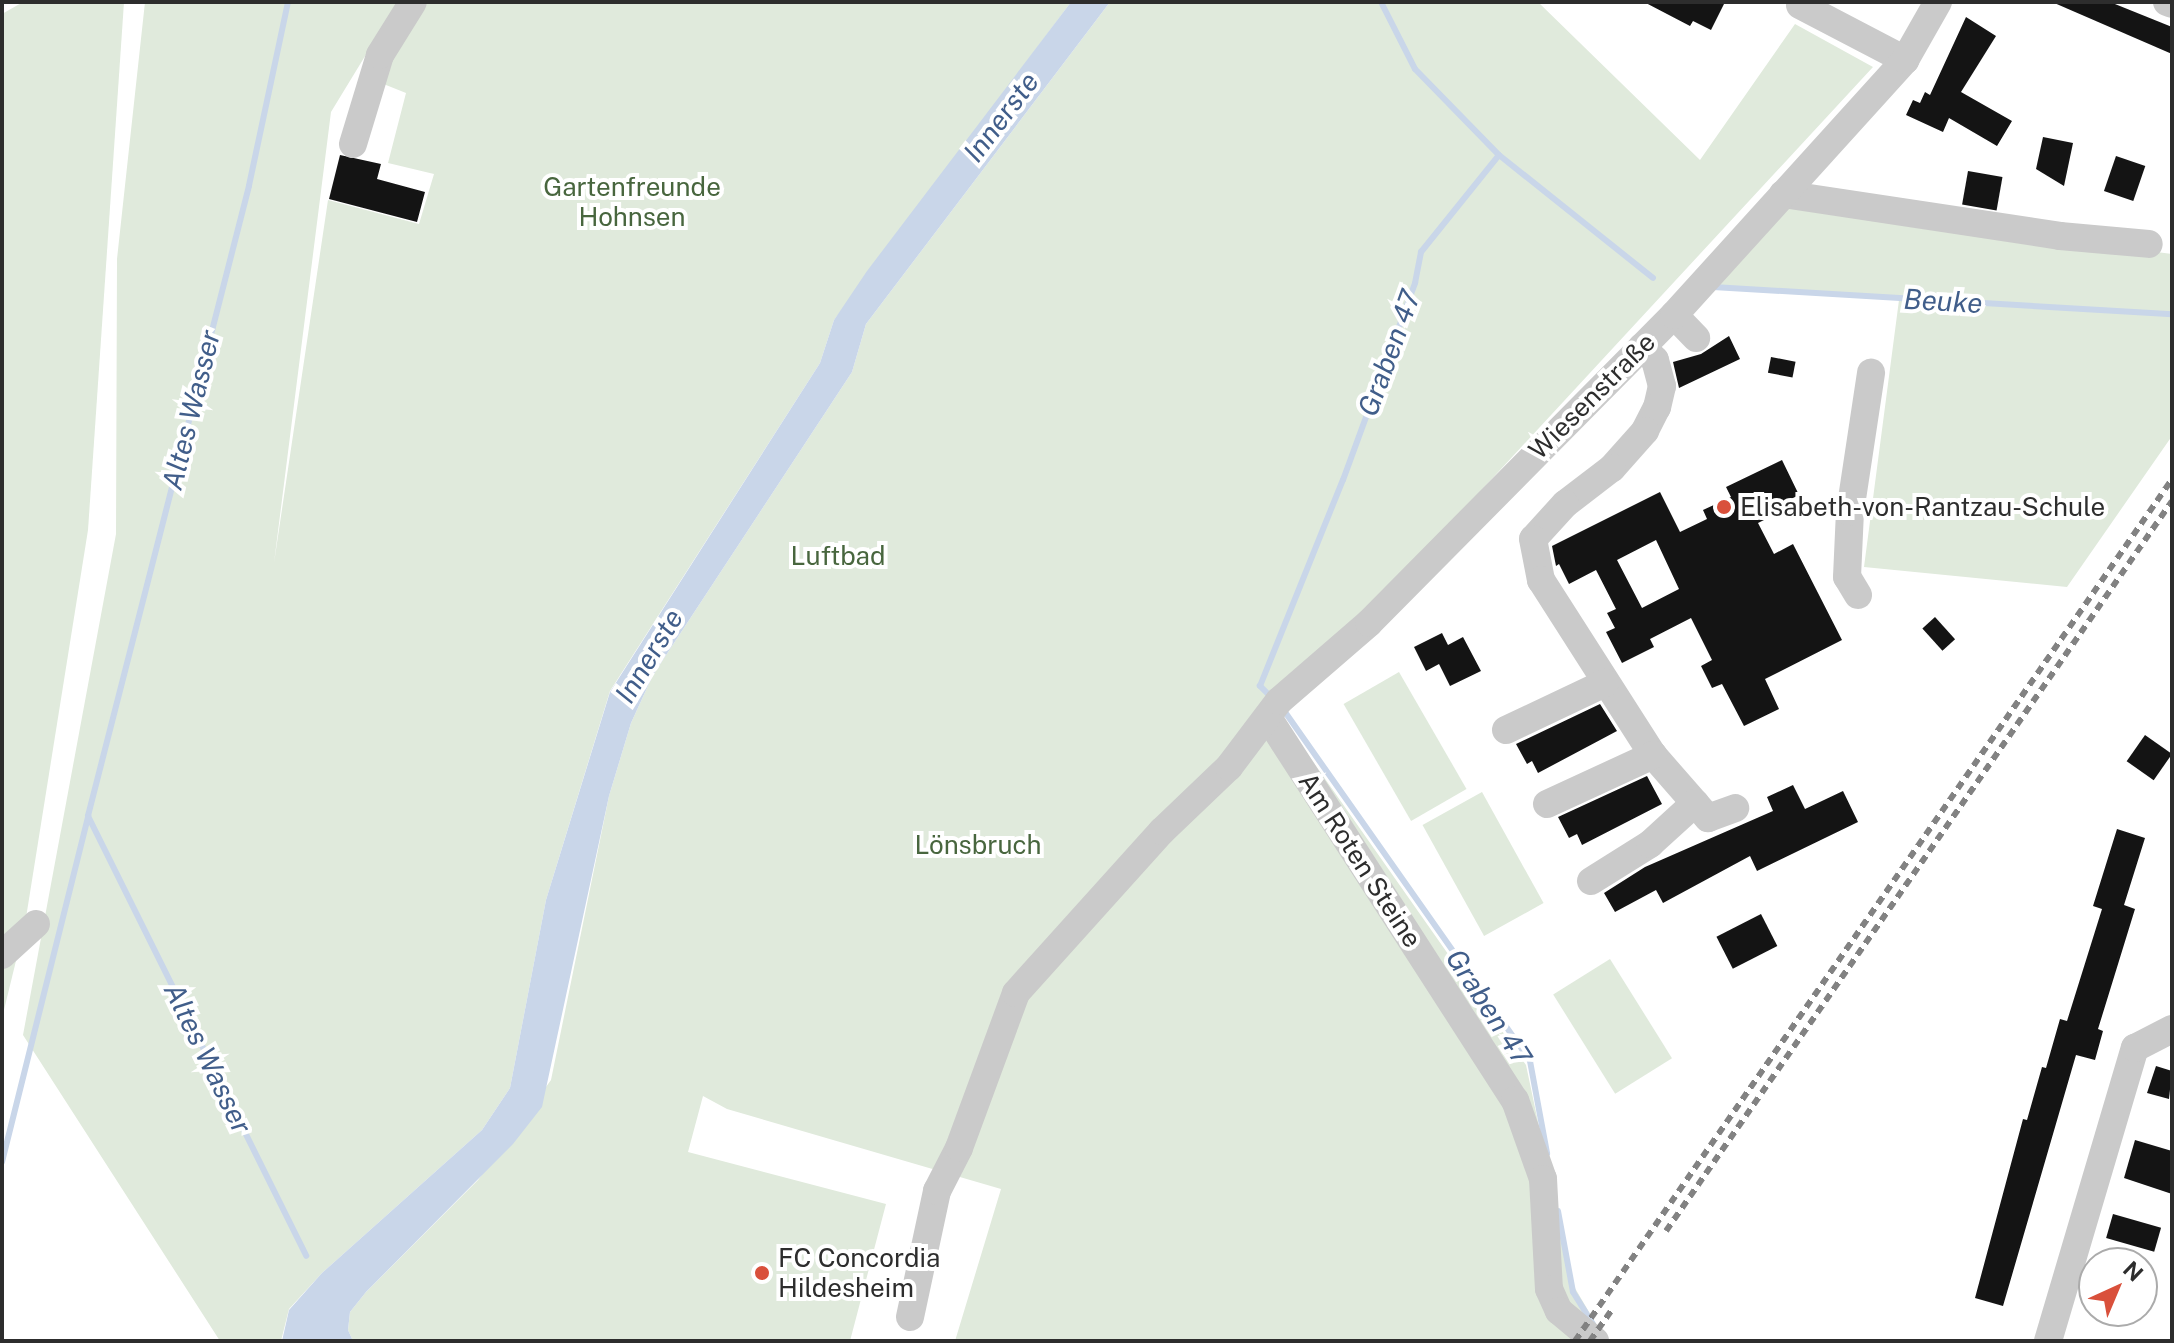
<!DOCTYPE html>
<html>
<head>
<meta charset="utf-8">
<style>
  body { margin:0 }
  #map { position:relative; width:2174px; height:1343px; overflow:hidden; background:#fff; font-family:"Public Sans",sans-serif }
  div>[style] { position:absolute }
  .green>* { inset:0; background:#e0eadc; transform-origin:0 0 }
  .water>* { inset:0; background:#c9d6e9 }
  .stream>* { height:6px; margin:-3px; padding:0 3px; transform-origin:3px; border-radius:3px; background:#c9d6e9 }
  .building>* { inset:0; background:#141414; transform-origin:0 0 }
  .minor>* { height:28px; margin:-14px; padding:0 14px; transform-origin:14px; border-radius:14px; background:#cacaca }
  .rail>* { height:6px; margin-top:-3px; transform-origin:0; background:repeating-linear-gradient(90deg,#828282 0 8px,transparent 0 14px) }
  .dots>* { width:22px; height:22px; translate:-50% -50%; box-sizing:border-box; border:4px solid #fff; border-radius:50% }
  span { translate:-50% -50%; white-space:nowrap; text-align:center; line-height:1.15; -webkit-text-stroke:8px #fff; paint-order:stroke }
  .park-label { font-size:26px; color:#48663e }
  .street-label { font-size:26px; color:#2d2d2d }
  .poi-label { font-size:26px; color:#2d2d2d }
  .left { translate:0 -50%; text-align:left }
  .water-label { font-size:28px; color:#415e8a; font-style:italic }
  .frame { position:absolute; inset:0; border:4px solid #2d2d2d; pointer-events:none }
  .north { position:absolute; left:2078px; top:1247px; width:80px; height:80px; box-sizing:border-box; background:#fff; border:2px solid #ababab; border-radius:50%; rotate:44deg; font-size:22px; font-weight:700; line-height:32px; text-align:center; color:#2d2d2d }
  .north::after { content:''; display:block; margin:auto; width:28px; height:36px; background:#d9503b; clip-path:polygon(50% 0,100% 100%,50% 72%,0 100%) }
</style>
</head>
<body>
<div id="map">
  <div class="green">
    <div style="clip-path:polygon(23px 2px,124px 2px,88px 530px,25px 924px,2px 1018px,2px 14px)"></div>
    <div style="clip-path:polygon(145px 2px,398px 2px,331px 112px,274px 563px,328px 200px,419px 224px,434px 174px,388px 163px,406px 93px,381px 83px,390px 53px,424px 2px,1071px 2px,834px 320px,820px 363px,610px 691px,546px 900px,510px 1088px,482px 1130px,322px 1273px,289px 1309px,281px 1341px,220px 1341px,23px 1035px,116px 534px,117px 259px)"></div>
    <div style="clip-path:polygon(1110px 2px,1538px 2px,1700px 160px,1795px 24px,1873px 67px,1377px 603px,1269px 699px,1526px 1065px,1572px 1283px,1606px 1341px,955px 1341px,1001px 1189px,727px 1109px,703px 1096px,688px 1152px,886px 1204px,850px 1341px,353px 1341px,348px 1330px,350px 1312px,366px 1292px,478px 1180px,551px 1080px,609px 796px,631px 723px,653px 675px,852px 372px,866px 324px)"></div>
    <div style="clip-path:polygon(1781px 203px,2172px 254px,2172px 436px,2067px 587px,1864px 567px,1899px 300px,1710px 284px)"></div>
    <div style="left:1399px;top:672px;width:135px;height:64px;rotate:60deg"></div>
    <div style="left:1482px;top:792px;width:127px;height:68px;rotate:61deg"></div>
    <div style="left:1610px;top:959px;width:117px;height:67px;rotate:58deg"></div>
  </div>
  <div class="water">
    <div style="clip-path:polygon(1071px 2px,1110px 2px,866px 324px,852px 372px,653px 675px,631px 723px,609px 796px,542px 1107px,513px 1144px,366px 1292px,350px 1312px,348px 1330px,353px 1341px,282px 1341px,289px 1310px,322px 1273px,482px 1130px,510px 1088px,546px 900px,610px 692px,820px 363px,834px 320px,867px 271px)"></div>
  </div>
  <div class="stream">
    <div style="left:288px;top:2px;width:188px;rotate:102deg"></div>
    <div style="left:249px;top:186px;width:650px;rotate:104.34deg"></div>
    <div style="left:88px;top:816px;width:491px;rotate:63.6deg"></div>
    <div style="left:1381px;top:2px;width:75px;rotate:63.1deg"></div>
    <div style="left:1415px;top:69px;width:120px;rotate:45.7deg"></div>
    <div style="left:1499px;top:155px;width:197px;rotate:38.6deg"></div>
    <div style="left:1713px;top:287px;width:460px;rotate:3.4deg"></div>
    <div style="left:1271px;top:697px;width:16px;rotate:-135deg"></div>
    <div style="left:1260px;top:686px;width:222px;rotate:-68.1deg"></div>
    <div style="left:1343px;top:480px;width:210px;rotate:-69.9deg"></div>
    <div style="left:1415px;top:283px;width:32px;rotate:-79deg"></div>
    <div style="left:1421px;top:252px;width:124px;rotate:-51.2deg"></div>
    <div style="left:1285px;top:712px;width:426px;rotate:54.9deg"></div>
    <div style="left:1530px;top:1061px;width:94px;rotate:79.5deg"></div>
    <div style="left:2px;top:1162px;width:357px;rotate:-76deg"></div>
    <div style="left:1558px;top:1211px;width:82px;rotate:79.5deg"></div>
    <div style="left:1573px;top:1292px;width:38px;rotate:58deg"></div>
  </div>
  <div class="building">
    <div style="clip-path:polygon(1644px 2px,1725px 2px,1711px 30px,1693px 21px,1690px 26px)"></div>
    <div style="clip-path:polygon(2052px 2px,2110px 2px,2172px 27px,2172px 54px)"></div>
    <div style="clip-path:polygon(1966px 17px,1996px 36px,1961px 92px,2012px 121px,1997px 146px,1949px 118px,1943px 132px,1906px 115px,1913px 100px,1920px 103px,1925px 92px,1930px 95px)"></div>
    <div style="clip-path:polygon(2043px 137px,2073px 143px,2064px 186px,2036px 169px)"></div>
    <div style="clip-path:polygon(340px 155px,381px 164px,377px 179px,425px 192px,417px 222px,329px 199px)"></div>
    <div style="left:2116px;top:156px;width:31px;height:37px;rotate:19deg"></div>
    <div style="left:1968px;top:171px;width:35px;height:34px;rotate:10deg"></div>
    <div style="clip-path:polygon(1729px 336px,1740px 359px,1679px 388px,1673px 362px,1701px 354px)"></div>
    <div style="left:1771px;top:357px;width:25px;height:16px;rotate:11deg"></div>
    <div style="clip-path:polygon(evenodd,1782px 460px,1799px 495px,1783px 503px,1786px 509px,1758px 523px,1774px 554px,1793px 544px,1842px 640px,1765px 679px,1779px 709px,1744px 726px,1722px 684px,1712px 688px,1701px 666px,1712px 660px,1691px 618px,1650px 639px,1654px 647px,1622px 663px,1606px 632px,1615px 628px,1607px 613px,1616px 609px,1596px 570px,1569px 584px,1559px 564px,1556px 566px,1552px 546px,1660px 492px,1680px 532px,1707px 519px,1703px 510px,1731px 497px,1726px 487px,1782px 460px,1656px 540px,1679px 589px,1642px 608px,1617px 560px,1656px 540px)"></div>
    <div style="left:1935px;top:617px;width:30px;height:17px;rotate:48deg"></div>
    <div style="clip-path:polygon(1442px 633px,1448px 645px,1463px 637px,1481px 671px,1450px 686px,1439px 664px,1426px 671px,1414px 647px)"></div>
    <div style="clip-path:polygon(1600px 704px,1617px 731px,1538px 773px,1532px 761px,1527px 764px,1516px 744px)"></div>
    <div style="left:2145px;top:735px;width:33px;height:32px;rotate:35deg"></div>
    <div style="clip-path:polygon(1647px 776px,1662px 804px,1582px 845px,1577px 834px,1569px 838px,1558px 817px)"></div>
    <div style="clip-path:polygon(1793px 785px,1805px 809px,1843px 791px,1858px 822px,1757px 871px,1750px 856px,1663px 903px,1656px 890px,1615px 912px,1604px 893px,1645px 867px,1773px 811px,1767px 797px)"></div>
    <div style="clip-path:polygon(2117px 829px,2145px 838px,2124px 905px,2135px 909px,2098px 1029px,2103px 1031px,2095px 1060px,2076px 1055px,2003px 1306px,1975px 1298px,2023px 1119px,2027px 1120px,2042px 1067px,2046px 1068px,2060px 1019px,2067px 1021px,2102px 909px,2093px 906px)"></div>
    <div style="left:1761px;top:914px;width:36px;height:50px;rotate:63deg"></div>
    <div style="clip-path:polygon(2156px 1066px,2172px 1071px,2169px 1099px,2147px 1093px)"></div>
    <div style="clip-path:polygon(2135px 1140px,2172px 1151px,2172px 1194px,2124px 1178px)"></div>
    <div style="left:2113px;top:1214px;width:50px;height:25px;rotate:16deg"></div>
  </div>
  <div class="minor">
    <div style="left:2167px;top:2px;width:5px;rotate:22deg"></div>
    <div style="left:1800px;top:5px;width:119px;rotate:27.6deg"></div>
    <div style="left:353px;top:144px;width:93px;rotate:-73.1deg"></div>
    <div style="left:380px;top:55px;width:62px;rotate:-58.1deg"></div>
    <div style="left:1783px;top:194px;width:280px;rotate:8.6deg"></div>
    <div style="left:2060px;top:236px;width:89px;rotate:5.1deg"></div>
    <div style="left:1674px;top:315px;width:32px;rotate:46deg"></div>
    <div style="left:1642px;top:347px;width:18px;rotate:45deg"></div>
    <div style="left:1655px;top:360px;width:27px;rotate:75deg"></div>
    <div style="left:1662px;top:386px;width:22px;rotate:103deg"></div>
    <div style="left:1657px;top:407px;width:27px;rotate:117deg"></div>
    <div style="left:1645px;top:431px;width:50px;rotate:131.7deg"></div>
    <div style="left:1612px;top:468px;width:59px;rotate:142.5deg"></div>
    <div style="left:1565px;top:504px;width:47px;rotate:132.4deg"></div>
    <div style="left:1533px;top:539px;width:42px;rotate:79deg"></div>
    <div style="left:1541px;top:580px;width:208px;rotate:57.4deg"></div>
    <div style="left:1653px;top:755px;width:84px;rotate:48.9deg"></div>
    <div style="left:1708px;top:818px;width:29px;rotate:-20deg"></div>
    <div style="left:1858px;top:595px;width:21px;rotate:-121deg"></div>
    <div style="left:1847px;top:577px;width:65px;rotate:-87.4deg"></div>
    <div style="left:1850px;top:512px;width:141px;rotate:-81.4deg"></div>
    <div style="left:1269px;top:719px;width:454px;rotate:57.2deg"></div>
    <div style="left:1515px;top:1100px;width:84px;rotate:70.5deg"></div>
    <div style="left:1543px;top:1179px;width:110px;rotate:86.9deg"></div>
    <div style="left:1549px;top:1289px;width:24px;rotate:66deg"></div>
    <div style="left:1559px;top:1311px;width:47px;rotate:39.8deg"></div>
    <div style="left:1506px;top:730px;width:110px;rotate:-25.4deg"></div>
    <div style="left:1547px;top:804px;width:117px;rotate:-24.8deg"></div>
    <div style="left:1591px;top:881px;width:70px;rotate:-32.1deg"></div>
    <div style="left:1650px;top:844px;width:61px;rotate:-42.3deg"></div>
    <div style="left:2px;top:955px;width:46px;rotate:-42.4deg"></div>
    <div style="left:910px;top:1317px;width:129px;rotate:-77.9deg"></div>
    <div style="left:937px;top:1191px;width:48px;rotate:-62.9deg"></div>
    <div style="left:959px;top:1148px;width:165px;rotate:-69.8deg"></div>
    <div style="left:1016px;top:993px;width:218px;rotate:-48deg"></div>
    <div style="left:1162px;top:831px;width:93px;rotate:-43.7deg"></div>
    <div style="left:1229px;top:767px;width:83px;rotate:-52.9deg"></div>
    <div style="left:1279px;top:701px;width:119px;rotate:-40.9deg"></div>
    <div style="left:1369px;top:623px;width:433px;rotate:-45.3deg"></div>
    <div style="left:1674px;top:315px;width:344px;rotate:-47.8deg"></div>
    <div style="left:1905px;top:60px;width:67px;rotate:-60.4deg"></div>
    <div style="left:2048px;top:1341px;width:306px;rotate:-73.5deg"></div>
    <div style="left:2135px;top:1048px;width:42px;rotate:-27.2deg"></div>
  </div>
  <div class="rail">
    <div style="left:1666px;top:1231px;width:888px;rotate:-55.27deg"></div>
    <div style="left:1575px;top:1341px;width:1049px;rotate:-55.29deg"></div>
    <div style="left:1590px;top:1341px;width:39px;rotate:-55deg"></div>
  </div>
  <div class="dots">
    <div style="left:1724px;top:507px;background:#d9503b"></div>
    <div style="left:762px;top:1273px;background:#d9503b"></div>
  </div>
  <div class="park-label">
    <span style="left:632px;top:202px">Gartenfreunde<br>Hohnsen</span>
    <span style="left:838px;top:556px">Luftbad</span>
    <span style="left:978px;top:845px">Lönsbruch</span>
  </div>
  <div class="street-label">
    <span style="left:1592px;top:396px;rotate:-45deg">Wiesenstraße</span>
    <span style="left:1360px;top:860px;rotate:57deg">Am Roten Steine</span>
  </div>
  <div class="poi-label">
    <span class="left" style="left:1740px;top:507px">Elisabeth-von-Rantzau-Schule</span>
    <span class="left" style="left:778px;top:1273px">FC Concordia<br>Hildesheim</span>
  </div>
  <div class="water-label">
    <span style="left:1001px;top:117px;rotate:-53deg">Innerste</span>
    <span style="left:1943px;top:301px;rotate:3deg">Beuke</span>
    <span style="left:1389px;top:353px;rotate:-70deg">Graben 47</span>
    <span style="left:191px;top:410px;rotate:-76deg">Altes Wasser</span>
    <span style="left:649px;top:656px;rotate:-59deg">Innerste</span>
    <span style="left:1489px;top:1007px;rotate:57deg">Graben 47</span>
    <span style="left:208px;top:1058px;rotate:64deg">Altes Wasser</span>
  </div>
  <div class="frame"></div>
  <div class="north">N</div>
</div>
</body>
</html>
